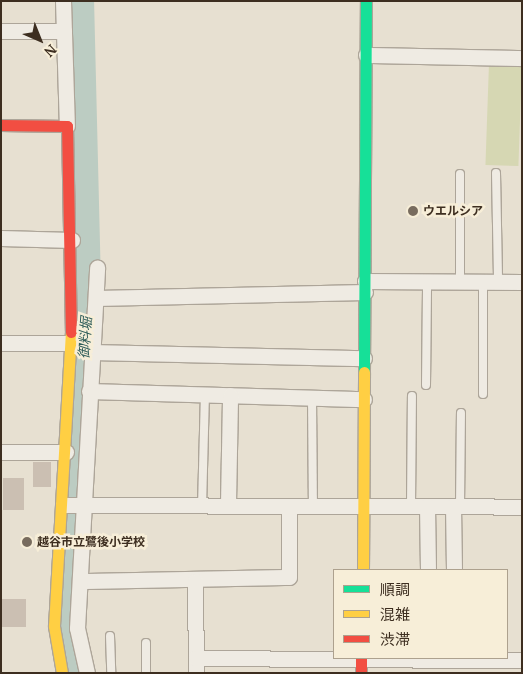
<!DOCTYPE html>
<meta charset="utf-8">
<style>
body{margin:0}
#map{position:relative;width:523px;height:674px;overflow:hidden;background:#e7e0d1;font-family:"PT Serif","Noto Sans JP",serif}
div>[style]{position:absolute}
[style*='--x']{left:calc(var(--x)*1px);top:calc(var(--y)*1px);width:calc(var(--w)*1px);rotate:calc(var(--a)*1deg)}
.green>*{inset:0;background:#d6d7b3;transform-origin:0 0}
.river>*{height:24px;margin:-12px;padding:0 12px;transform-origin:12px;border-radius:12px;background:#bcccc2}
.building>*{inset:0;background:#cbbfb2;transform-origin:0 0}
.roads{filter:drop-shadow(1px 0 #ada599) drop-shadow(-1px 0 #ada599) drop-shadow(0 1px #ada599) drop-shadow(0 -1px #ada599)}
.lane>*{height:8px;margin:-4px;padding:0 4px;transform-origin:4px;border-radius:4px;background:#efebe3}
.street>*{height:15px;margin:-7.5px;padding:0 7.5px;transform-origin:7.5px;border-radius:7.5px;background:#efebe3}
.fast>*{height:11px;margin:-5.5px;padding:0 5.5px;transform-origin:5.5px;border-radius:5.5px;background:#16e098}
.slow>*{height:11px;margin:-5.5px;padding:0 5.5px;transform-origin:5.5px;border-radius:5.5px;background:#ffcf43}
.jam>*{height:11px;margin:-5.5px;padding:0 5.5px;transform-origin:5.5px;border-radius:5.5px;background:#f24e42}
.dots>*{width:14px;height:14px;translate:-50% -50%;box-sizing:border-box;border:2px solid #f7eed8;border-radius:50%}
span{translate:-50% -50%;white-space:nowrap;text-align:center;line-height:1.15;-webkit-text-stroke:5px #f7eed8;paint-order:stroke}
.poi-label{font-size:12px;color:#3d2e20;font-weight:700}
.left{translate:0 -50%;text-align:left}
.water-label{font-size:14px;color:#2f5d5a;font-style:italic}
.frame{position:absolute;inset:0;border:2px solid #3d2e20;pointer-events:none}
.legend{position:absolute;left:333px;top:569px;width:175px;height:90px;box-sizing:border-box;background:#f7eed8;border:1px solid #ada18e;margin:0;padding:6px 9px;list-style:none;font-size:15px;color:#3d2e20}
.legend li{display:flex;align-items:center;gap:10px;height:25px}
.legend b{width:25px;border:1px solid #ada18e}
.north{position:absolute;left:15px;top:15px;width:50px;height:50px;-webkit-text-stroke:4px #f7eed8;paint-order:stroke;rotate:136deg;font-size:14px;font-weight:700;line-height:20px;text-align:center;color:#3d2e20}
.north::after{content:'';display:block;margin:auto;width:18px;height:22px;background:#3d2e20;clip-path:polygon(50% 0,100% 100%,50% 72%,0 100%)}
</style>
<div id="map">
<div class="green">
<div style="left:489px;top:63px;width:33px;height:102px;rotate:2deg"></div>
</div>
<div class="river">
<div style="--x:76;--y:673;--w:50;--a:-101.5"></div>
<div style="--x:66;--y:624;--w:340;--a:-86.1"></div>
<div style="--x:89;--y:285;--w:284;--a:-91.4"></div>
</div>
<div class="building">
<div style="left:33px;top:462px;width:18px;height:25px"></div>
<div style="left:3px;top:478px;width:21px;height:32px"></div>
<div style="left:1px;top:599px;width:25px;height:28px"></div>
</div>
<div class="roads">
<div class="lane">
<div style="--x:496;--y:173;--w:109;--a:88.9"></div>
<div style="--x:460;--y:282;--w:108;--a:-90"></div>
<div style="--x:483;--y:282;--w:112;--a:90"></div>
<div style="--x:426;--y:385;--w:104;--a:-89.4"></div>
<div style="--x:312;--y:398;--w:109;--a:89.5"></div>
<div style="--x:411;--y:506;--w:110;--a:-89.5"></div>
<div style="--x:460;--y:506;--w:93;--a:-89.4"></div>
<div style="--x:202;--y:507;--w:113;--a:-88.5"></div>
<div style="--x:110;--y:636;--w:37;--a:88"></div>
<div style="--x:146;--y:673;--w:30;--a:-90"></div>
</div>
<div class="street">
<div style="--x:63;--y:1;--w:125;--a:88.2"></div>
<div style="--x:1;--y:31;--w:63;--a:0"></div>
<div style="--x:366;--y:55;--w:156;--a:1.1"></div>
<div style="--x:1;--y:238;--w:71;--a:1.6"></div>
<div style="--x:365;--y:281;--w:157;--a:0.4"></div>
<div style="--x:96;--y:298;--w:269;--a:-1.3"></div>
<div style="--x:1;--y:343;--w:70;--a:0"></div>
<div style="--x:91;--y:352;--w:273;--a:1.3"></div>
<div style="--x:89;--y:391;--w:275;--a:1.7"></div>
<div style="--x:1;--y:452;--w:65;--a:0"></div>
<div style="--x:228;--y:503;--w:108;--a:-88.9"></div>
<div style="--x:63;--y:505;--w:459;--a:0.2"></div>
<div style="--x:427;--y:506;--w:64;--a:89.1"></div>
<div style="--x:453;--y:506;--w:64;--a:89.1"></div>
<div style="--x:81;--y:581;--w:208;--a:-1.1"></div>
<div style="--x:289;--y:577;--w:70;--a:-90"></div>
<div style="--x:195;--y:581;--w:92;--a:89.4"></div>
<div style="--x:196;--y:658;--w:326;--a:0.4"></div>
<div style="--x:87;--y:673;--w:46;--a:-102.5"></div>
<div style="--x:77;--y:628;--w:361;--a:-86.8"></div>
</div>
<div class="fast">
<div style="--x:364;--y:372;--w:371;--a:-89.7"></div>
</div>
<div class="slow">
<div style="--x:363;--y:570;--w:198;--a:-89.7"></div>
<div style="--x:62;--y:673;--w:48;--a:-99.7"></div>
<div style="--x:54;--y:626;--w:294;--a:-86.7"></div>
</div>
<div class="jam">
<div style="--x:1;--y:125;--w:66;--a:0.9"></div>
<div style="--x:67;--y:126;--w:206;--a:88.9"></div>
<div style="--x:361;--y:658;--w:15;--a:90"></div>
</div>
</div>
<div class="dots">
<div style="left:413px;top:211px;background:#786c5e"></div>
<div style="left:27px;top:542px;background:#786c5e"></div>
</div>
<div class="poi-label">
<span class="left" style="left:423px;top:211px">ウエルシア</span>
<span class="left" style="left:37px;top:542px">越谷市立鷺後小学校</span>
</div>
<div class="water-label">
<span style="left:85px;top:338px;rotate:-86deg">御料堀</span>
</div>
<div class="frame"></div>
<ul class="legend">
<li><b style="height:6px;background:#16e098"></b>順調</li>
<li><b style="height:6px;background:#ffcf43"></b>混雑</li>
<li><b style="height:6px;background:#f24e42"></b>渋滞</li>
</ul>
<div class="north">N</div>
</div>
